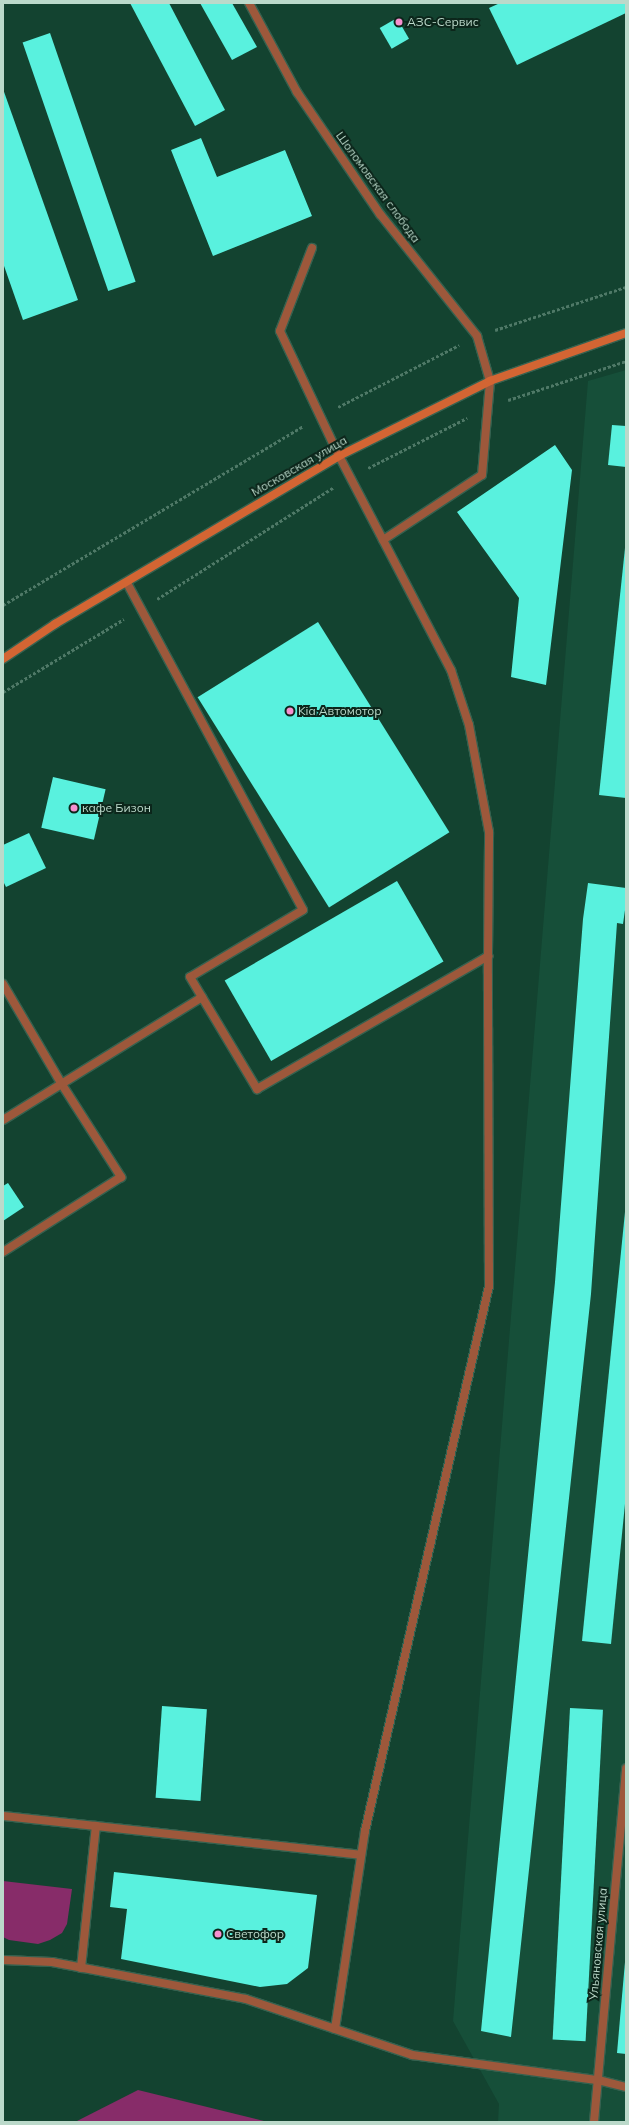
<!DOCTYPE html>
<meta charset="utf-8">
<style>
body{margin:0}
#map{position:relative;width:629px;height:2125px;overflow:hidden;background:#134330;font-family:Mulish,sans-serif}
div>[style]{position:absolute}
[style*='--x']{left:calc(var(--x)*1px);top:calc(var(--y)*1px);width:calc(var(--w)*1px);rotate:calc(var(--a)*1deg)}
.built>*{inset:0;background:#164f39}
.green>*{inset:0;background:#872c69}
.building>*{inset:0;background:#59f1de;transform-origin:0 0}
.path>*{height:2.5px;margin-top:-1.25px;transform-origin:0;background:repeating-linear-gradient(90deg,#4f7967 0 3px,transparent 0 5px)}
.roads{filter:drop-shadow(1px 0 #35614f) drop-shadow(-1px 0 #35614f) drop-shadow(0 1px #35614f) drop-shadow(0 -1px #35614f)}
.service>*{height:8px;margin:-4px;padding:0 4px;transform-origin:4px;border-radius:4px;background:#9d583b}
.minor>*{height:8px;margin:-4px;padding:0 4px;transform-origin:4px;border-radius:4px;background:#9d583b}
.secondary>*{height:8px;margin:-4px;padding:0 4px;transform-origin:4px;border-radius:4px;background:#d36533}
.dots>*{width:11px;height:11px;translate:-50% -50%;box-sizing:border-box;border:2px solid #0c261b;border-radius:50%}
span{translate:-50% -50%;white-space:nowrap;text-align:center;line-height:1.15;-webkit-text-stroke:4px #0c261b;paint-order:stroke}
.poi-label{font-size:12px;color:#bbd9ca}
.left{translate:0 -50%;text-align:left}
.street-label{font-size:12px;color:#bbd9ca}
.frame{position:absolute;inset:0;border:4px solid #bbd9ca;pointer-events:none}
</style>
<div id="map">
<div class="built">
<div style="clip-path:polygon(626px 370px,626px 2122px,498px 2122px,499px 2104px,453px 2021px,588px 381px)"></div>
</div>
<div class="green">
<div style="clip-path:polygon(3px 1881px,72px 1889px,67px 1924px,62px 1933px,50px 1940px,38px 1944px,9px 1940px,3px 1937px)"></div>
<div style="clip-path:polygon(138px 2090px,268px 2122px,75px 2122px)"></div>
</div>
<div class="building">
<div style="clip-path:polygon(130px 3px,169px 3px,225px 110px,195px 126px)"></div>
<div style="clip-path:polygon(200px 3px,232px 3px,257px 47px,232px 60px)"></div>
<div style="clip-path:polygon(500px 3px,626px 3px,626px 13px,517px 65px,489px 8px)"></div>
<div style="left:397px;top:18px;width:24px;height:20px;rotate:60deg"></div>
<div style="left:50px;top:33px;width:263px;height:29px;rotate:71deg"></div>
<div style="clip-path:polygon(3px 89px,78px 300px,23px 320px,3px 263px)"></div>
<div style="clip-path:polygon(201px 138px,217px 177px,285px 150px,312px 216px,213px 256px,171px 150px)"></div>
<div style="clip-path:polygon(612px 425px,626px 426px,626px 467px,608px 465px)"></div>
<div style="clip-path:polygon(555px 445px,572px 470px,546px 685px,511px 677px,519px 598px,457px 512px)"></div>
<div style="clip-path:polygon(625px 548px,626px 548px,626px 798px,599px 795px)"></div>
<div style="left:318px;top:622px;width:248px;height:142px;rotate:58deg"></div>
<div style="left:53px;top:777px;width:54px;height:52px;rotate:13deg"></div>
<div style="clip-path:polygon(29px 833px,46px 868px,6px 887px,3px 881px,3px 845px)"></div>
<div style="left:397px;top:881px;width:93px;height:199px;rotate:60deg"></div>
<div style="clip-path:polygon(588px 883px,626px 888px,626px 903px,623px 924px,617px 923px,591px 1294px,511px 2037px,481px 2031px,555px 1282px,583px 919px)"></div>
<div style="clip-path:polygon(8px 1183px,24px 1207px,3px 1221px,3px 1186px)"></div>
<div style="clip-path:polygon(625px 1212px,626px 1494px,611px 1644px,582px 1641px)"></div>
<div style="left:162px;top:1706px;width:45px;height:92px;rotate:4deg"></div>
<div style="left:570px;top:1708px;width:33px;height:332px;rotate:3deg"></div>
<div style="clip-path:polygon(114px 1872px,317px 1895px,308px 1968px,287px 1984px,260px 1987px,121px 1959px,127px 1909px,110px 1907px)"></div>
<div style="clip-path:polygon(625px 1962px,626px 1963px,626px 2054px,617px 2053px)"></div>
</div>
<div class="path">
<div style="--x:495;--y:330;--w:138;--a:-18.2"></div>
<div style="--x:508;--y:400;--w:124;--a:-18.3"></div>
<div style="--x:338;--y:407;--w:136;--a:-27.1"></div>
<div style="--x:368;--y:468;--w:111;--a:-26.8"></div>
<div style="--x:157;--y:599;--w:209;--a:-32.3"></div>
<div style="--x:3;--y:605;--w:349;--a:-30.8"></div>
<div style="--x:3;--y:692;--w:141;--a:-31.1"></div>
</div>
<div class="roads">
<div class="service">
<div style="--x:383;--y:540;--w:118;--a:-33.3"></div>
<div style="--x:482;--y:475;--w:94;--a:-85.1"></div>
<div style="--x:127;--y:583;--w:371;--a:61.7"></div>
<div style="--x:303;--y:910;--w:131;--a:149.3"></div>
<div style="--x:190;--y:977;--w:131;--a:59.1"></div>
<div style="--x:257;--y:1089;--w:267;--a:-29.9"></div>
<div style="--x:488;--y:956;--w:124;--a:-89.5"></div>
<div style="--x:489;--y:832;--w:109;--a:-100.6"></div>
<div style="--x:469;--y:725;--w:58;--a:-108.1"></div>
<div style="--x:451;--y:670;--w:242;--a:-117.6"></div>
<div style="--x:339;--y:456;--w:138;--a:-115.3"></div>
<div style="--x:280;--y:331;--w:89;--a:-68.9"></div>
<div style="--x:3;--y:984;--w:115;--a:59.6"></div>
<div style="--x:61;--y:1083;--w:112;--a:57.4"></div>
<div style="--x:121;--y:1177;--w:140;--a:147.6"></div>
<div style="--x:3;--y:1120;--w:234;--a:-31.7"></div>
<div style="--x:3;--y:1816;--w:360;--a:6.2"></div>
<div style="--x:3;--y:1960;--w:49;--a:2.3"></div>
<div style="--x:52;--y:1962;--w:197;--a:10.8"></div>
<div style="--x:246;--y:1999;--w:175;--a:18.6"></div>
<div style="--x:412;--y:2055;--w:188;--a:7.7"></div>
<div style="--x:598;--y:2080;--w:29;--a:14"></div>
<div style="--x:81;--y:1968;--w:143;--a:-84"></div>
<div style="--x:335;--y:2029;--w:200;--a:-81.4"></div>
<div style="--x:365;--y:1831;--w:559;--a:-77.18"></div>
<div style="--x:489;--y:1286;--w:330;--a:-90.2"></div>
<div style="--x:594;--y:2122;--w:355;--a:-84.8"></div>
</div>
<div class="minor">
<div style="--x:249;--y:3;--w:101;--a:61.7"></div>
<div style="--x:297;--y:92;--w:148;--a:55.8"></div>
<div style="--x:380;--y:214;--w:156;--a:51.5"></div>
<div style="--x:477;--y:336;--w:47;--a:73.9"></div>
</div>
<div class="secondary">
<div style="--x:3;--y:659;--w:63;--a:-33.9"></div>
<div style="--x:55;--y:624;--w:330;--a:-30.6"></div>
<div style="--x:339;--y:456;--w:169;--a:-26.4"></div>
<div style="--x:490;--y:381;--w:144;--a:-19.4"></div>
</div>
</div>
<div class="dots">
<div style="left:399px;top:22px;background:#f690cf"></div>
<div style="left:290px;top:711px;background:#f690cf"></div>
<div style="left:74px;top:808px;background:#f690cf"></div>
<div style="left:218px;top:1934px;background:#f690cf"></div>
</div>
<div class="poi-label">
<span class="left" style="left:407px;top:22px">АЗС-Сервис</span>
<span class="left" style="left:298px;top:711px">Kia Автомотор</span>
<span class="left" style="left:82px;top:808px">кафе Бизон</span>
<span class="left" style="left:226px;top:1934px">Светофор</span>
</div>
<div class="street-label">
<span style="left:378px;top:187px;rotate:54deg">Шоломовская слобода</span>
<span style="left:299px;top:466px;rotate:-30deg">Московская улица</span>
<span style="left:598px;top:1944px;rotate:-85deg">Ульяновская улица</span>
</div>
<div class="frame"></div>
</div>
